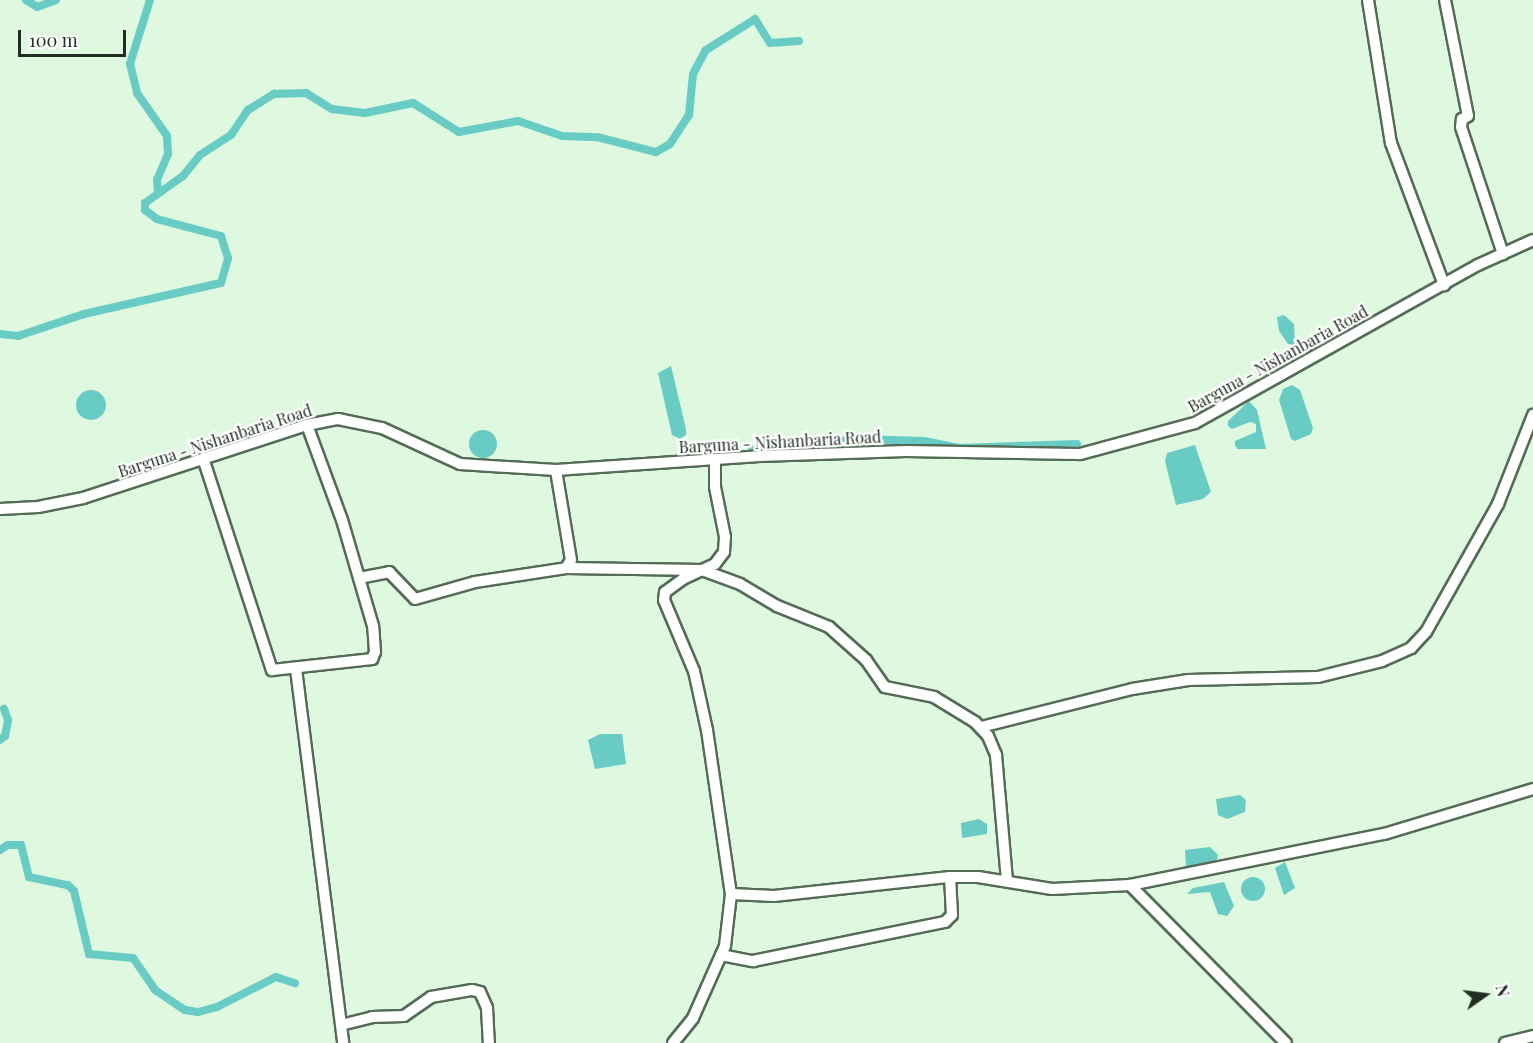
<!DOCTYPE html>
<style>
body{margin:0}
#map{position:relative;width:1533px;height:1043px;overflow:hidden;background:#def9df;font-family:"Playfair Display",serif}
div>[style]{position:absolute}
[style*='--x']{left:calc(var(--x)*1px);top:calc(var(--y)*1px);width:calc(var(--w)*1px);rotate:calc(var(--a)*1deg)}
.water>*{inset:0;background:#68ccc5}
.round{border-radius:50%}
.canal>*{height:8px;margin:-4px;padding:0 4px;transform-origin:4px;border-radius:4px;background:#68ccc5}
.roads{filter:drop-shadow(2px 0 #546c56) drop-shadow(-2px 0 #546c56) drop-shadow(0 2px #546c56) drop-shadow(0 -2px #546c56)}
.minor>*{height:10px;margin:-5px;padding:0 5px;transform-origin:5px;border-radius:5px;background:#fff}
span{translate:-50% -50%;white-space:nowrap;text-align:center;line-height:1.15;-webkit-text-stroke:4.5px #fff;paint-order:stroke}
.street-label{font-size:16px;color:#232d24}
.north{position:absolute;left:1455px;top:965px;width:60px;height:60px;-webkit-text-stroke:4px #fff;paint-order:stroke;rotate:76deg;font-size:16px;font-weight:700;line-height:24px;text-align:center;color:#232d24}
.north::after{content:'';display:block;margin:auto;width:21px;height:27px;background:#232d24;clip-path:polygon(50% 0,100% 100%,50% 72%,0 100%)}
.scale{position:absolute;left:18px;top:30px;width:108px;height:27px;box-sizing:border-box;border:3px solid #232d24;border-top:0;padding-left:8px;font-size:18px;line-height:21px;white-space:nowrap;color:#232d24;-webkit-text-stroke:4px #fff;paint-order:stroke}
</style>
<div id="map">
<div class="water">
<div style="clip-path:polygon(1284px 315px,1294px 324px,1295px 345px,1288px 344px,1279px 331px,1277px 317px)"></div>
<div style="clip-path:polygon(671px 366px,686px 429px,686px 435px,680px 439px,672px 435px,658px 373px)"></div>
<div style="clip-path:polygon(1292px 385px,1300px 390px,1313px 428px,1311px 434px,1295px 441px,1291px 439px,1279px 400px,1283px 389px)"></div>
<div class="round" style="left:76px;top:390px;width:30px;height:30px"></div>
<div style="clip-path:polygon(1249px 401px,1257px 410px,1266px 449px,1237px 449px,1235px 445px,1235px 441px,1256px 432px,1256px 424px,1250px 422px,1232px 429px,1228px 426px,1228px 421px)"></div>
<div class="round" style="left:469px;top:430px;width:28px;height:28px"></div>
<div style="clip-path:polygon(1195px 445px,1211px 492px,1203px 499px,1176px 505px,1165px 461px,1167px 453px)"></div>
<div style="clip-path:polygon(600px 734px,622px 734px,626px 764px,595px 769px,588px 740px)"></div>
<div style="clip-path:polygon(1240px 795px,1246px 800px,1245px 812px,1227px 819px,1218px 815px,1216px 799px)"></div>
<div style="clip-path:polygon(979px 819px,987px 824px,987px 834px,962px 838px,961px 823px)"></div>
<div style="clip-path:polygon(1210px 847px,1218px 855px,1216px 864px,1186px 867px,1185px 850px)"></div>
<div style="clip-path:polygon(1285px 862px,1295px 888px,1284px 895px,1275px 868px)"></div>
<div class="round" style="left:1241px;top:877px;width:24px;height:24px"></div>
<div style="clip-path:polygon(1224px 882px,1234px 906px,1227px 916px,1218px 914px,1210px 892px,1187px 894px,1193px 888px)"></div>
</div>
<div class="canal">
<div style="--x:26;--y:0;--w:13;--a:32"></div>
<div style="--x:37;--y:7;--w:20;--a:-20"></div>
<div style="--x:150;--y:0;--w:67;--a:107.4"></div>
<div style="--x:130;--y:64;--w:30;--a:76"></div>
<div style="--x:137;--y:93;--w:52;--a:55.1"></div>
<div style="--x:167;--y:136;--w:18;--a:87"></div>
<div style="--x:168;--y:154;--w:28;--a:113"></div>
<div style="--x:157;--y:180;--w:12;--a:85"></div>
<div style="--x:0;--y:334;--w:18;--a:6"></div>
<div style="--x:18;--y:336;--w:70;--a:-18.4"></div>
<div style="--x:84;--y:314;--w:140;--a:-12.8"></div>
<div style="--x:221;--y:283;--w:26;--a:-74"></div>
<div style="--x:228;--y:258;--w:23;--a:-108"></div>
<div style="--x:221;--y:236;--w:66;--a:-165.1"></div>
<div style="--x:157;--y:219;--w:15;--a:-143"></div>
<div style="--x:145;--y:210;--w:7;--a:-90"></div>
<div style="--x:145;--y:203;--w:47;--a:-35.4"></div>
<div style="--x:183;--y:176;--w:27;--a:-51"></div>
<div style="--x:200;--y:155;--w:37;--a:-33"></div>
<div style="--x:231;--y:135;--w:30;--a:-56"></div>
<div style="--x:248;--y:110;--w:31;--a:-32"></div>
<div style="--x:274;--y:94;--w:32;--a:-2"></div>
<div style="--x:306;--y:93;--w:31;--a:32"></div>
<div style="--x:332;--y:109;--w:33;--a:7"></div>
<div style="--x:365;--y:113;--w:49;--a:-11.8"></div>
<div style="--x:413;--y:103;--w:54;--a:32.2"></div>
<div style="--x:459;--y:132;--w:60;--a:-10.6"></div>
<div style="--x:518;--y:121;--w:46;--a:18.8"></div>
<div style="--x:562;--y:136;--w:35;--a:2"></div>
<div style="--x:597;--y:137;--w:61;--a:14.3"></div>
<div style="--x:656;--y:152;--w:16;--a:-30"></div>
<div style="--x:670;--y:144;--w:35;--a:-57"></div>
<div style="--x:689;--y:115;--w:41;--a:-84.4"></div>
<div style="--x:693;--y:74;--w:27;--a:-62"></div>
<div style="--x:706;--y:50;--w:58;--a:-32.3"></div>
<div style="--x:755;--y:19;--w:28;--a:58"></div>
<div style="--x:770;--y:43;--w:29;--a:-4"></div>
<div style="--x:752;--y:450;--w:110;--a:-5.8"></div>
<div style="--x:861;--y:439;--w:63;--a:1.8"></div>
<div style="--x:924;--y:441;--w:37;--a:11"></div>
<div style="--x:960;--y:448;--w:117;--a:-2"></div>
<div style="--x:0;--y:740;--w:6;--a:-39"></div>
<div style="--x:5;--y:736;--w:16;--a:-79"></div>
<div style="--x:8;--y:720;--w:12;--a:-110"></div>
<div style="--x:0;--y:850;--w:9;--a:-32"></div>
<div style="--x:8;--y:845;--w:13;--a:0"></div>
<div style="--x:21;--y:845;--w:33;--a:76"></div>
<div style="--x:29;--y:877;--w:40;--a:12"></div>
<div style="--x:68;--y:885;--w:8;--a:45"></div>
<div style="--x:74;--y:891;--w:65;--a:76.6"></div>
<div style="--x:89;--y:954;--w:44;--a:5.2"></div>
<div style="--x:133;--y:958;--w:39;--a:55"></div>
<div style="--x:155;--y:990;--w:36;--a:34"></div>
<div style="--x:185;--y:1010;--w:13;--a:9"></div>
<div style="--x:198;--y:1012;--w:20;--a:-15"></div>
<div style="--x:217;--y:1007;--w:66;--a:-27"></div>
<div style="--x:276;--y:977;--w:20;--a:18"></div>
</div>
<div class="roads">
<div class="minor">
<div style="--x:1368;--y:0;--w:145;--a:80.9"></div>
<div style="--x:1391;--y:143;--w:152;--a:69.5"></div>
<div style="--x:1445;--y:0;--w:118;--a:78.8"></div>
<div style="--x:1468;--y:116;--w:7;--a:153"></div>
<div style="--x:1462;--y:119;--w:8;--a:97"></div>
<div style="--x:1461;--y:127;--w:134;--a:71.7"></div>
<div style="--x:715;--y:459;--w:28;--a:90"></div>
<div style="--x:715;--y:487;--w:51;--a:78.7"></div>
<div style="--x:725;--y:537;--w:15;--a:94"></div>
<div style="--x:724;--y:552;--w:15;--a:127"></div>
<div style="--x:715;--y:564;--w:35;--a:155"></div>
<div style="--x:683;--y:579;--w:22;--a:144"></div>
<div style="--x:665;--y:592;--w:8;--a:97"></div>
<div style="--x:664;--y:600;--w:77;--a:67.1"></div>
<div style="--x:694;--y:671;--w:60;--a:77.6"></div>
<div style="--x:707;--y:730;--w:166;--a:81.7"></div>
<div style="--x:731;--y:894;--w:43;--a:2.7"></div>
<div style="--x:774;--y:896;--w:177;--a:-6.2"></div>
<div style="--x:950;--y:877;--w:28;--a:0"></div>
<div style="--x:978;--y:877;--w:75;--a:9.2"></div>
<div style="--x:1052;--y:889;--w:78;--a:-2.9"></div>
<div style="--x:1130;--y:885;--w:259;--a:-11.4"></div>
<div style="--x:1384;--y:834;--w:156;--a:-16.8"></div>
<div style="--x:204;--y:461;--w:220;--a:72"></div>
<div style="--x:272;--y:670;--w:101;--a:-6.3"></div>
<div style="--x:372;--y:659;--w:8;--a:-67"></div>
<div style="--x:375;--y:652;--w:26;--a:-94"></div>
<div style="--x:373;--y:626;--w:110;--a:-106.3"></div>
<div style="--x:342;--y:520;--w:101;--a:-110.2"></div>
<div style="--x:0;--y:509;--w:38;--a:-3"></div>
<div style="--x:38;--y:507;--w:46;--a:-11.3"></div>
<div style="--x:83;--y:498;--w:236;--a:-18.1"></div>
<div style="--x:307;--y:425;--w:32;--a:-11"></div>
<div style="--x:338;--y:419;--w:45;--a:11.6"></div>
<div style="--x:382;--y:428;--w:86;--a:24.8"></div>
<div style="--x:460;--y:464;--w:96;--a:3.6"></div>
<div style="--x:556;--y:470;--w:204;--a:-3.9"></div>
<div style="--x:760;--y:456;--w:146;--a:-2"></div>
<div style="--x:906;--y:451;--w:174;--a:1"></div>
<div style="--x:1080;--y:454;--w:119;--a:-15.1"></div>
<div style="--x:1195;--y:423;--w:324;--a:-29.2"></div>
<div style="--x:1478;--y:265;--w:60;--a:-24.4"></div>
<div style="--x:566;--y:568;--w:136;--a:0.8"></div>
<div style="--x:702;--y:570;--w:40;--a:20.2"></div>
<div style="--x:740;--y:584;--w:43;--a:30.7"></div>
<div style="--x:777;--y:606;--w:56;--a:22"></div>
<div style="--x:829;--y:627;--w:50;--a:41.7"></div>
<div style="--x:866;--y:660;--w:33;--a:55"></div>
<div style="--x:885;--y:687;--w:50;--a:11.5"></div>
<div style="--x:934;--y:697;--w:48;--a:31.4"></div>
<div style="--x:975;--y:722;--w:19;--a:47"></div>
<div style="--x:988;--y:736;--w:21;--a:67"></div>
<div style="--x:996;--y:755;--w:126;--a:85"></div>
<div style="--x:359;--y:578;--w:31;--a:-11"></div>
<div style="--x:389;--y:572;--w:37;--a:46"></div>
<div style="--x:415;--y:599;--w:62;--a:-15.8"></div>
<div style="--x:475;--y:582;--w:92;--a:-8.7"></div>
<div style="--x:566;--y:568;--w:9;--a:-58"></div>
<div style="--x:571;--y:560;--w:91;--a:-99.5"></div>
<div style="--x:296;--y:669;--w:377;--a:82.8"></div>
<div style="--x:981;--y:727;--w:156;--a:-14.1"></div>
<div style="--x:1132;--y:689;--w:57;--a:-9.1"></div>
<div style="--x:1188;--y:680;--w:130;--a:-1.3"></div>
<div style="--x:1318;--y:677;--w:66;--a:-14"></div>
<div style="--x:1382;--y:661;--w:32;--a:-24"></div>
<div style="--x:1411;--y:648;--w:22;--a:-47"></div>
<div style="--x:1426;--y:632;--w:147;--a:-60.6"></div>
<div style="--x:1498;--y:504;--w:96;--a:-68.5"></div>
<div style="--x:1130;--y:885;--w:222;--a:45.4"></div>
<div style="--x:721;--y:955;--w:33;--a:11"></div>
<div style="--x:753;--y:961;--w:196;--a:-11.5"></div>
<div style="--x:945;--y:922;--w:10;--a:-45"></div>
<div style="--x:952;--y:915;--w:38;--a:-93"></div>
<div style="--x:341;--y:1025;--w:32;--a:-14"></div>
<div style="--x:372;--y:1017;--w:32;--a:-2"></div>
<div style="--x:404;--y:1016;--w:33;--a:-35"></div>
<div style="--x:431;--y:997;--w:42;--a:-9.7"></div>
<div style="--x:472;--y:990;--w:8;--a:14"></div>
<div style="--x:480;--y:992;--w:17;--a:66"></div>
<div style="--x:487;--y:1008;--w:35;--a:87"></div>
<div style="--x:673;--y:1043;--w:32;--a:-51"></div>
<div style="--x:693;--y:1018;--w:79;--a:-66"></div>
<div style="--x:725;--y:946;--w:52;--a:-83.4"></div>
<div style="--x:1505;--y:1043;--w:29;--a:-14"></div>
</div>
</div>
<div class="street-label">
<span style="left:1278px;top:359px;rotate:-29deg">Barguna - Nishanbaria Road</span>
<span style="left:215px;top:441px;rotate:-18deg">Barguna - Nishanbaria Road</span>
<span style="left:780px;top:442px;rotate:-3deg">Barguna - Nishanbaria Road</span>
</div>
<div class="north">N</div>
<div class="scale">100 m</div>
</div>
